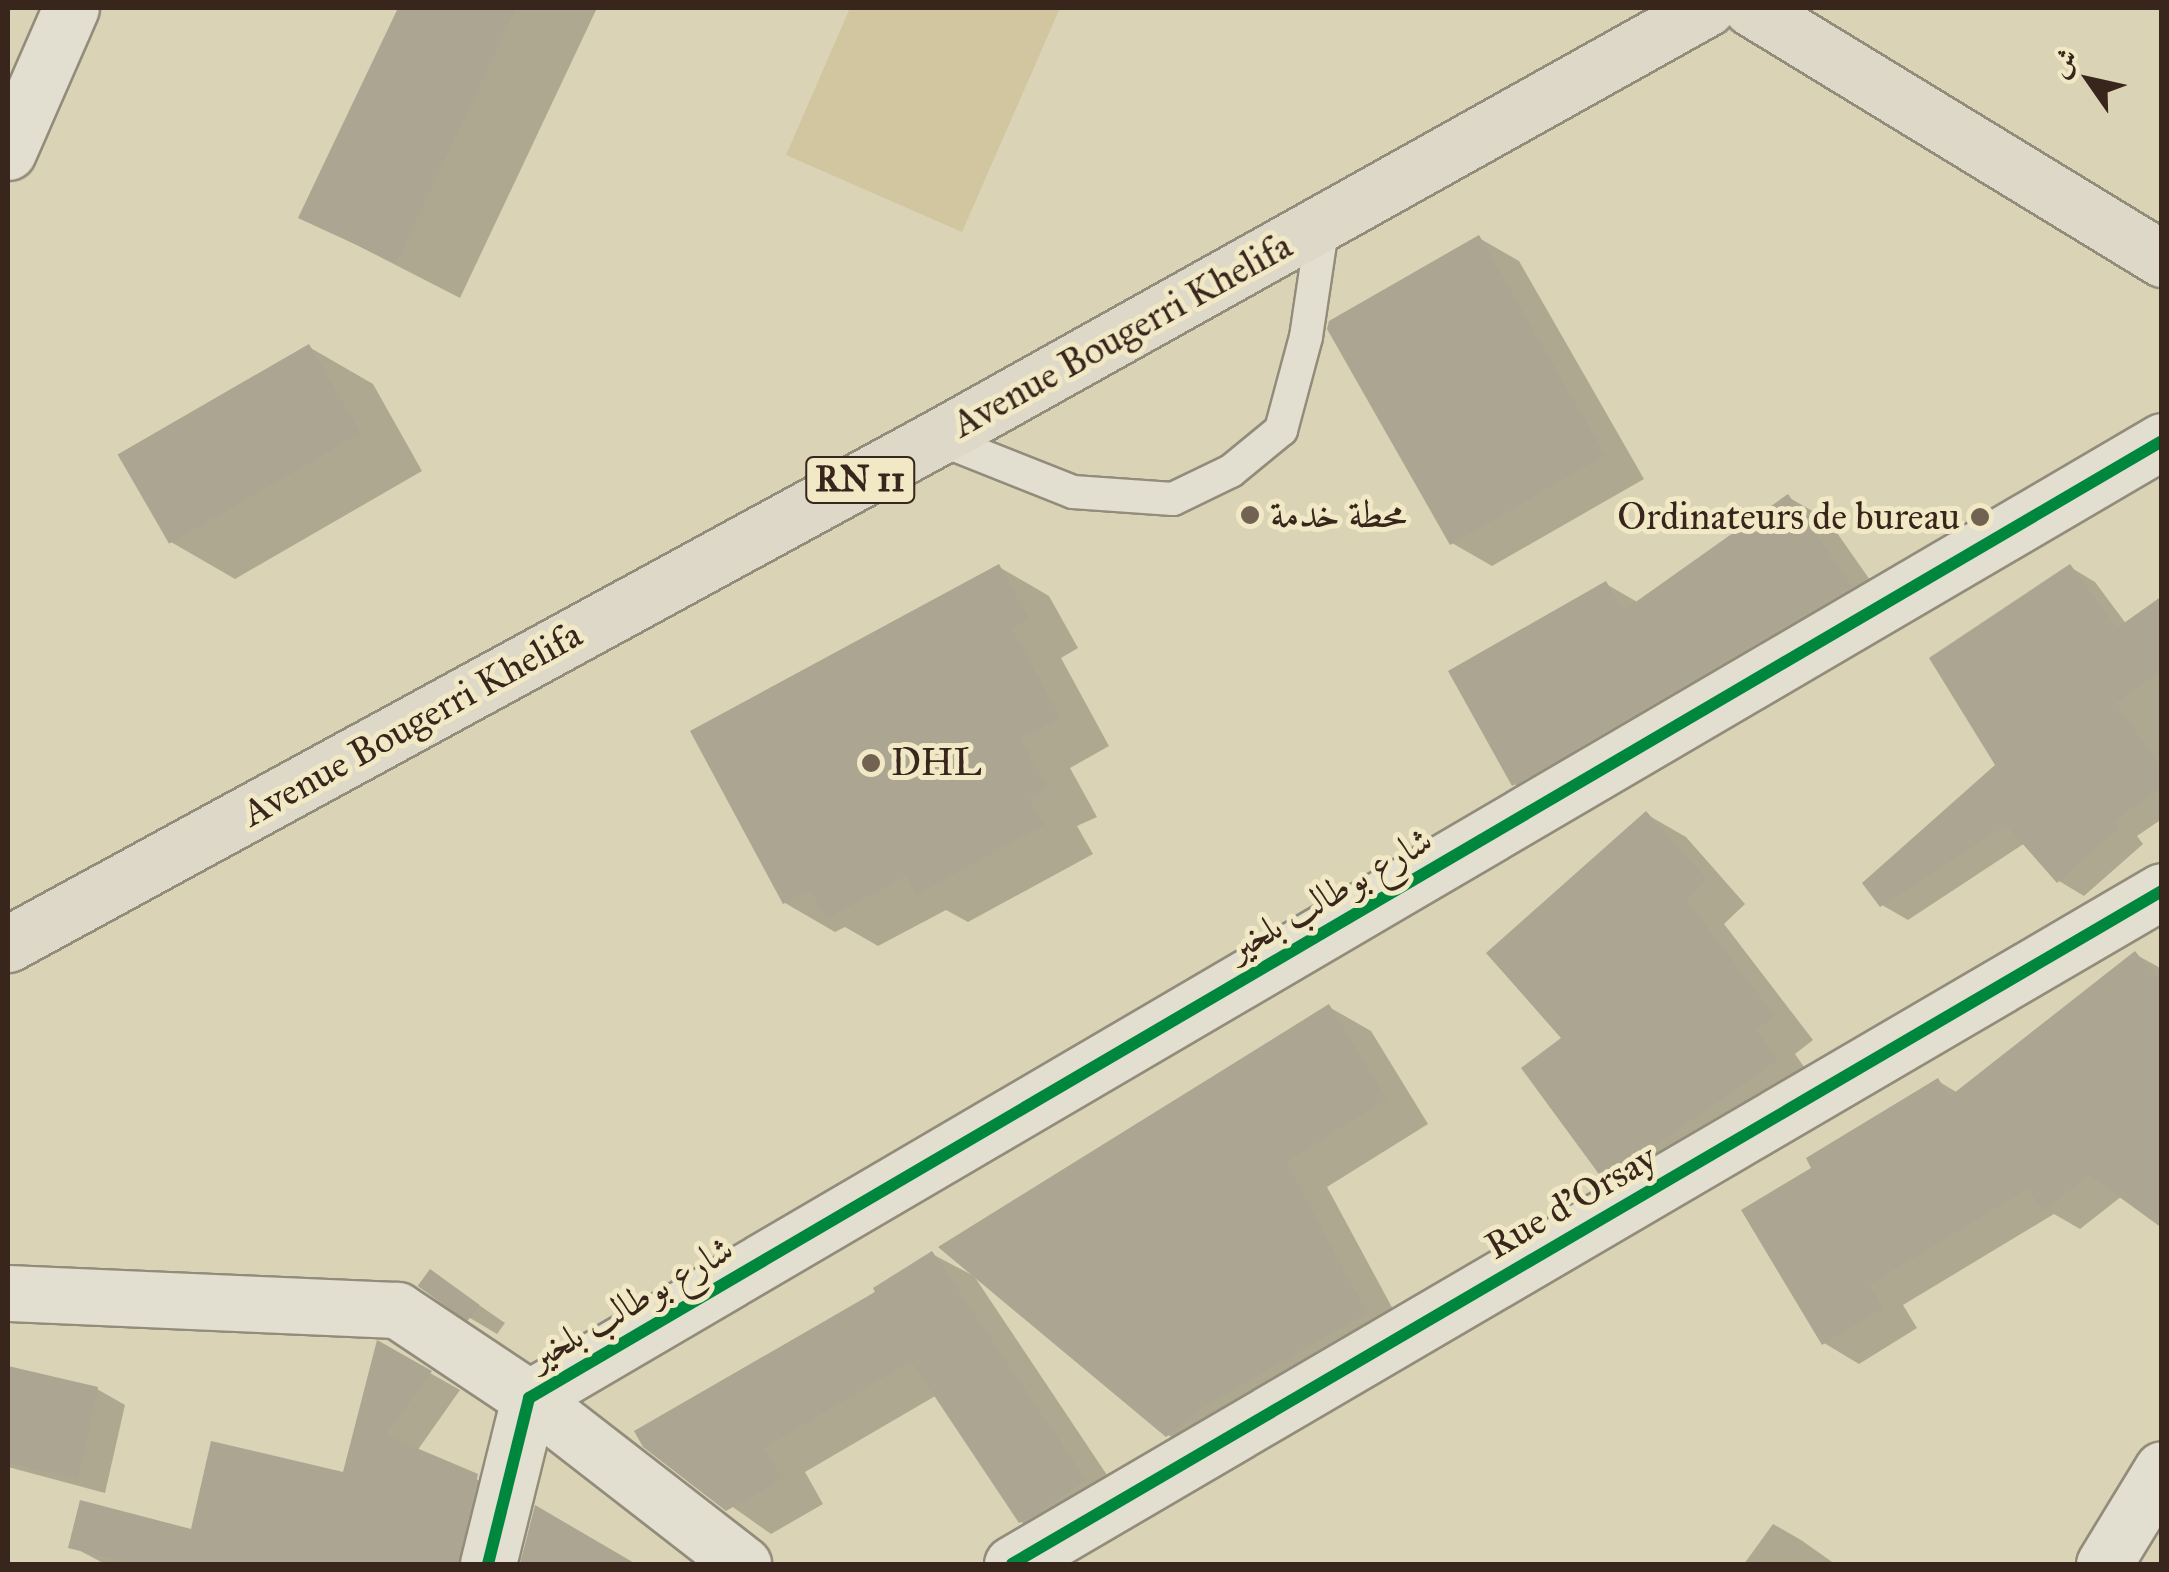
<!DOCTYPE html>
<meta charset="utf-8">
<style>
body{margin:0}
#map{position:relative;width:2169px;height:1572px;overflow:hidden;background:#dad3b6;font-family:"IM FELL Great Primer",Amiri,serif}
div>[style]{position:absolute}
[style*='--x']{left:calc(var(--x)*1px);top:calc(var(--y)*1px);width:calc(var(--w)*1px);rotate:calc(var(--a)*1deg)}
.green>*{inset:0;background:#d2c6a1}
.shadow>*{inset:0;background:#0003}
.building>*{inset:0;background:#aba592;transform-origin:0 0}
.roads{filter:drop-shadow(2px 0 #928c7b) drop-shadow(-2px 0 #928c7b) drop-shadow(0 2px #928c7b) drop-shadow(0 -2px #928c7b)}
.lane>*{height:32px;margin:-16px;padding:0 16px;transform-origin:16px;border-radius:16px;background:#e2ded0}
.street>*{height:55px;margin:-27.5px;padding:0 27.5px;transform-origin:27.5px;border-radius:27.5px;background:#e2ded0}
.secondary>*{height:55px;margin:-27.5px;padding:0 27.5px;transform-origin:27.5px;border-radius:27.5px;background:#e2ded0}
.primary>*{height:55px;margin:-27.5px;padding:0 27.5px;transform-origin:27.5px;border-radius:27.5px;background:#ddd8c8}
.cycleway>*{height:12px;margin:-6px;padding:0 6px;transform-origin:6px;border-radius:6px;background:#00873e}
.dots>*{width:28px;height:28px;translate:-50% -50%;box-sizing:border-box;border:5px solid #f1e8c6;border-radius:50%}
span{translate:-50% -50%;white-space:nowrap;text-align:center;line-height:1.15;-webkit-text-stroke:10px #f1e8c6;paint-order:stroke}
.shield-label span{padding:2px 8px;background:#f1e8c6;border:2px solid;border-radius:8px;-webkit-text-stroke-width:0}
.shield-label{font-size:35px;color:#38251b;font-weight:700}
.street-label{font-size:38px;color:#38251b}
.poi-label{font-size:38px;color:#38251b}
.left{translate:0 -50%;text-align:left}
.right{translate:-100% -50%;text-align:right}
.frame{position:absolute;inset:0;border:10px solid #38251b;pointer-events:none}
.north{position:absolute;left:2039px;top:30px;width:100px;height:100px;-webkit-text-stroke:8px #f1e8c6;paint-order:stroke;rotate:304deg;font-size:28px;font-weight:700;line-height:40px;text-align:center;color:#38251b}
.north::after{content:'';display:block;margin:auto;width:35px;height:45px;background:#38251b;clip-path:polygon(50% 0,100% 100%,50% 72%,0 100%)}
</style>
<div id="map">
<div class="green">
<div style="clip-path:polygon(850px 8px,1060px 8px,962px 232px,786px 155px)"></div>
</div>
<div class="shadow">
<div style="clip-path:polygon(400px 8px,597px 8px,460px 298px,302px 217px)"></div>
<div style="clip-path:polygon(1479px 238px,1519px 261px,1644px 479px,1492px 566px,1452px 543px)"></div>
<div style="clip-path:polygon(309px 347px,373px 384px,422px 471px,235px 579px,171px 542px)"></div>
<div style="clip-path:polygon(1788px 497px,1828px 520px,1891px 610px,1554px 807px,1514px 784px,1606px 584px,1639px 603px)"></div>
<div style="clip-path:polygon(999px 567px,1049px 596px,1078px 648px,1061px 658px,1109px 746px,1070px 768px,1097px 817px,1077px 826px,1093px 854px,968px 922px,946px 910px,878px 946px,845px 927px,835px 932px,785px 903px)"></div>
<div style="clip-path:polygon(2070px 567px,2095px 582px,2127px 625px,2162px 599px,2162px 819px,2137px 836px,2143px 844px,2084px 896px,2059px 881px,2025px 843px,1908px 920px,1882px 905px,1999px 766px)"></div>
<div style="clip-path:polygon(1646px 814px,1686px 837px,1745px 904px,1724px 924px,1813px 1040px,1795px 1054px,1816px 1084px,1646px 1203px,1606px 1179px)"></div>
<div style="clip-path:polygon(2135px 954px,2162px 969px,2162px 1225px,2122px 1196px,2080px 1229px,2054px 1214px,1903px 1305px,1917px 1328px,1859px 1364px,1824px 1343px,1815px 1169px,1938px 1081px,1958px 1093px)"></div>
<div style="clip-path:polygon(1329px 1007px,1371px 1031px,1428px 1124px,1327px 1187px,1408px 1337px,1210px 1460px,1168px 1435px)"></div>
<div style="clip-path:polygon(932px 1254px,974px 1276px,1127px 1505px,1064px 1546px,1021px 1522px,937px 1395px,805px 1472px,823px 1504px,771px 1534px,645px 1445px)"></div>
<div style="clip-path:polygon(431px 1272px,505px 1323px,497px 1334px,470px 1318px)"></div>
<div style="clip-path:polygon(379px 1344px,460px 1390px,417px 1451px,507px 1494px,489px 1564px,105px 1564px,71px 1546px,193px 1532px,345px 1475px)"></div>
<div style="clip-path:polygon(12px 1370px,97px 1389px,125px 1405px,105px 1493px,8px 1467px)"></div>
<div style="clip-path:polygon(536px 1509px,631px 1564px,520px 1564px)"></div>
<div style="clip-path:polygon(1773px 1524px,1801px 1540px,1835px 1564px,1744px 1564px)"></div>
</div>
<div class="building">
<div style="clip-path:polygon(398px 8px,516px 8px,396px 263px,298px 218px)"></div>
<div style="clip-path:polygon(1479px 235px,1605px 455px,1450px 545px,1327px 329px,1329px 321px)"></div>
<div style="left:309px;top:344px;width:103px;height:221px;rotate:60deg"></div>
<div style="clip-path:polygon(1788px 494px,1852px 586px,1512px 786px,1448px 671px,1606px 581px,1623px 611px)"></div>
<div style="clip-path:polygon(999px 564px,1029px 619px,1012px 629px,1060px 717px,1021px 739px,1048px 788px,1029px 798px,1044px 825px,916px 895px,906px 876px,826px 919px,811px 890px,783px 904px,690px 731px)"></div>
<div style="clip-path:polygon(2070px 564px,2117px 628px,2162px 596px,2162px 670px,2116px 703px,2162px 769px,2162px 787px,2113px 821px,2119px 828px,2057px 883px,2006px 825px,1880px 907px,1862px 883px,1995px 765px,1929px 658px)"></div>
<div style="clip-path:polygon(1646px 811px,1707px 880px,1686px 900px,1775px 1016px,1756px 1030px,1778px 1060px,1604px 1181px,1521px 1068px,1561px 1038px,1486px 953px)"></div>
<div style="clip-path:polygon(2135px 951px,2162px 985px,2162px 1228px,2089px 1175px,2044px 1211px,2027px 1189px,1869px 1285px,1883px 1308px,1822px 1345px,1741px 1210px,1811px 1168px,1806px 1158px,1938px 1078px,1949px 1097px)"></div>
<div style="clip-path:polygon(1329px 1004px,1387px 1099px,1286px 1162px,1367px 1313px,1203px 1407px,1166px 1437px,938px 1247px)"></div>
<div style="clip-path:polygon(932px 1251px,1086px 1480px,1041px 1511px,1019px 1523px,911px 1361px,764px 1448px,782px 1479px,726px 1511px,643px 1447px,634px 1431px,875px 1292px,873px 1288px)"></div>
<div style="left:430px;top:1269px;width:61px;height:21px;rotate:36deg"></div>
<div style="clip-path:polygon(377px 1340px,432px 1371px,386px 1435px,478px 1474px,458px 1564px,134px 1564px,68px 1548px,80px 1500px,191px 1529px,211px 1441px,343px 1472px)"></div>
<div style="clip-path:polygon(8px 1366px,98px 1387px,78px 1479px,8px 1463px)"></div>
<div style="clip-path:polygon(535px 1505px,636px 1564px,520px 1564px)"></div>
</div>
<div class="roads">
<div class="lane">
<div style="--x:937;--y:438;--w:146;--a:21.7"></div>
<div style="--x:1073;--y:492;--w:100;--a:4"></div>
<div style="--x:1173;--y:499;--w:64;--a:-25.8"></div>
<div style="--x:1231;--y:471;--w:65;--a:-39.4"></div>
<div style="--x:1281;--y:430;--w:96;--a:-75"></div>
<div style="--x:1306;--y:337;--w:115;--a:-81.5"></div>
</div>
<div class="street">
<div style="--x:8;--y:152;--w:157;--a:-66.4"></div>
<div style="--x:488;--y:1564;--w:171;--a:-76.1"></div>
<div style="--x:529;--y:1398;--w:1893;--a:-30.37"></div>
<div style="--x:1012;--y:1564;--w:1332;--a:-30.34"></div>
<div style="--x:2104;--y:1564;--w:111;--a:-58.6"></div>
</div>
<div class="secondary">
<div style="--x:8;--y:1293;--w:389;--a:2.5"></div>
<div style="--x:397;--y:1310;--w:159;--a:33.7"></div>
<div style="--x:529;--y:1398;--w:271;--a:37.8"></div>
</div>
<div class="primary">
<div style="--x:1751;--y:8;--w:482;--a:31.4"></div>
<div style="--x:8;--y:944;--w:1058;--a:-28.58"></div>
<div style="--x:937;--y:438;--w:882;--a:-29.18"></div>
</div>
</div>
<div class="cycleway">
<div style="--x:488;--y:1564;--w:171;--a:-76.1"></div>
<div style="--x:529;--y:1398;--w:1893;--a:-30.37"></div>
<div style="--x:1012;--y:1564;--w:1332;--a:-30.34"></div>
</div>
<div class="dots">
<div style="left:1250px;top:515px;background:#716251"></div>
<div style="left:1980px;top:517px;background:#716251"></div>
<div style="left:871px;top:763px;background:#716251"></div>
</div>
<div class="shield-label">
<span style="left:860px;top:480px">RN 11</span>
</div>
<div class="street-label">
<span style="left:1122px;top:335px;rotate:-29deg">Avenue Bougerri Khelifa</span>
<span style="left:412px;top:724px;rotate:-29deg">Avenue Bougerri Khelifa</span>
<span style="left:1330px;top:894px;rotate:-30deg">شارع بوطالب بلخير</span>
<span style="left:1571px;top:1202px;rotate:-30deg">Rue d'Orsay</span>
<span style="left:631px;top:1303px;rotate:-30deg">شارع بوطالب بلخير</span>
</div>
<div class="poi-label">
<span class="left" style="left:1270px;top:515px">محطة خدمة</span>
<span class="right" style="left:1960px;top:517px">Ordinateurs de bureau</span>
<span class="left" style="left:891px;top:763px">DHL</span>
</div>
<div class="frame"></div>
<div class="north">ش</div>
</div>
